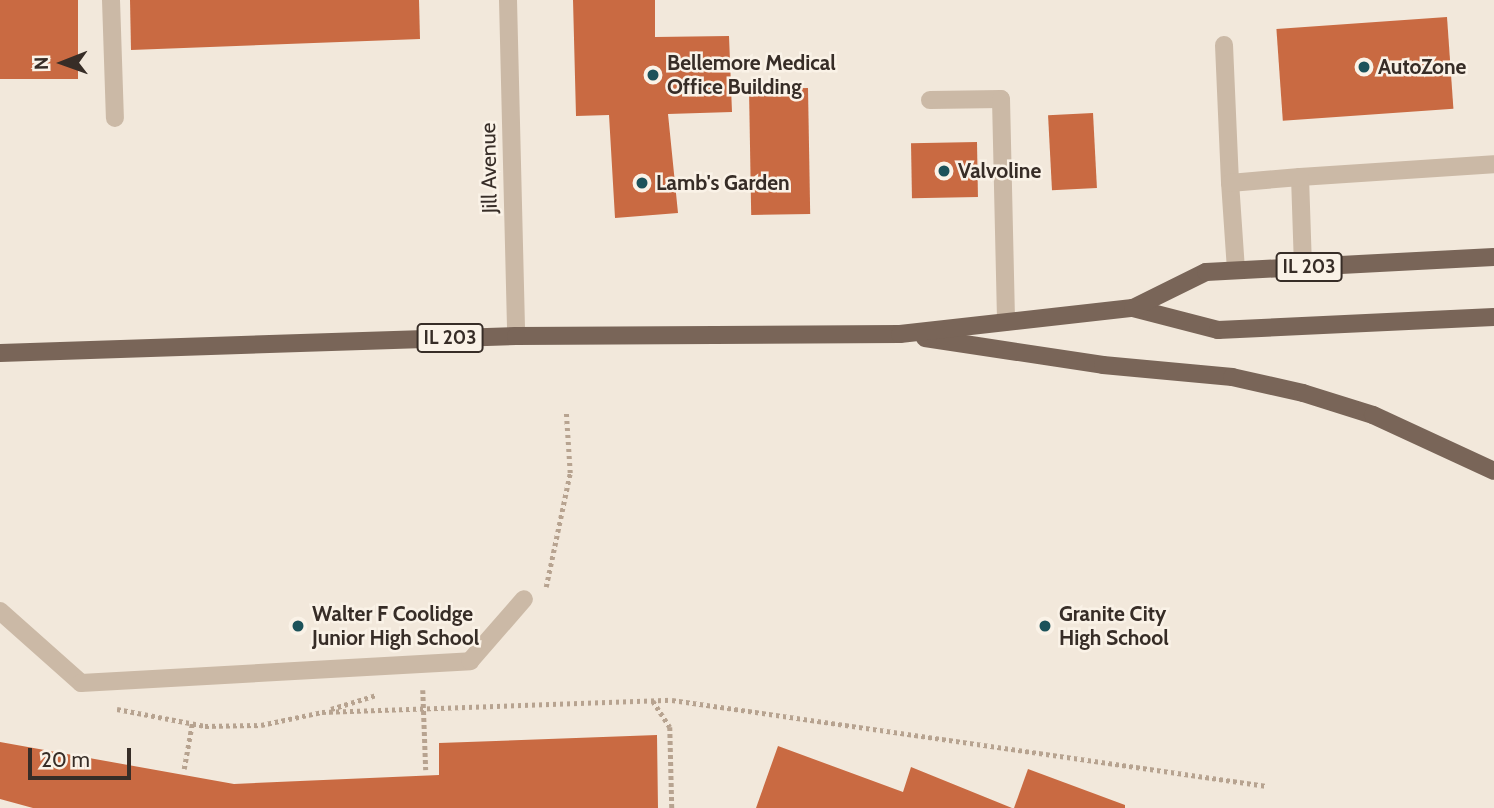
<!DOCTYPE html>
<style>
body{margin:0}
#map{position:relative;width:1494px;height:808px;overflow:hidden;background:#f2e8db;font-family:Cabin,sans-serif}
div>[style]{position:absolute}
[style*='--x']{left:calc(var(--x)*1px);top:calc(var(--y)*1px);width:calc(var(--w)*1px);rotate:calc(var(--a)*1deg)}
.building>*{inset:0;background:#c96a42;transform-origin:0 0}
.path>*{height:4.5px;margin-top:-2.25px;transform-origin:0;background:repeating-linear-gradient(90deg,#b7a390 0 3.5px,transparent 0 7px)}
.minor>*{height:18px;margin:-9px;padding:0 9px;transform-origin:9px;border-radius:9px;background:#cbb9a6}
.major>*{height:18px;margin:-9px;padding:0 9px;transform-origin:9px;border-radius:9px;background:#796558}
.dots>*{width:19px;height:19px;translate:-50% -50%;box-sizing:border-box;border:4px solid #faf2e7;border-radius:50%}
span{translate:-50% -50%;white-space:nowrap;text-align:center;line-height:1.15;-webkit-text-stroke:5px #faf2e7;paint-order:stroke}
.shield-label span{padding:2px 5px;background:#faf2e7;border:2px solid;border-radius:5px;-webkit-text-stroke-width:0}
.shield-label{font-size:19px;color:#372d27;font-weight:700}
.poi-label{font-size:21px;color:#372d27;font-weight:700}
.left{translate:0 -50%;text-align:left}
.street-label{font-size:21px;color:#372d27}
.north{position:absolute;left:28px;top:28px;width:70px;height:70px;-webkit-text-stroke:5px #faf2e7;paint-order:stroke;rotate:269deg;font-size:19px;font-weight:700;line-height:28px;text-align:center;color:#372d27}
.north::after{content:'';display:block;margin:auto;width:24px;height:32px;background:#372d27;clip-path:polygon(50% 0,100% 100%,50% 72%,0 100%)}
.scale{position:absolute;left:28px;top:748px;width:103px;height:32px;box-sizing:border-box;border:4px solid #372d27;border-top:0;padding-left:9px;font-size:21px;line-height:24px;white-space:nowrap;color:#372d27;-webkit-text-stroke:5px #faf2e7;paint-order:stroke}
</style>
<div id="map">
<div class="building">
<div style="left:0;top:0;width:78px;height:79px"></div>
<div style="clip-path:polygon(130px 0,419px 0,420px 39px,131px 50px)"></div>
<div style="clip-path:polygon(573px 0,655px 0,655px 37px,729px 36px,732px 112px,668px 114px,678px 213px,615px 218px,609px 115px,576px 116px)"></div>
<div style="left:1447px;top:17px;width:92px;height:171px;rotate:86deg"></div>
<div style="left:808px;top:88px;width:126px;height:59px;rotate:89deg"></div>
<div style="left:1093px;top:113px;width:75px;height:45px;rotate:87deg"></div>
<div style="left:977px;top:142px;width:55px;height:66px;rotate:89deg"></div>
<div style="clip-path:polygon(657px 735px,658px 808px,33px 808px,0 799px,0 742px,234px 784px,439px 775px,439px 743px)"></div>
<div style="clip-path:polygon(778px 746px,903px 792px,911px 767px,1012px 808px,756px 808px)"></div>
<div style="clip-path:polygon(1028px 769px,1125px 805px,1125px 808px,1014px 808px)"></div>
</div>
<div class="path">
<div style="--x:546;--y:587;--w:116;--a:-78.1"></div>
<div style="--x:570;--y:473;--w:62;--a:-93.7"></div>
<div style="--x:423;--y:690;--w:80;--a:87.9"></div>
<div style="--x:653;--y:701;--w:31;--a:57"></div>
<div style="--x:670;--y:727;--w:81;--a:88.6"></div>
<div style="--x:117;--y:709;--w:90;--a:10.9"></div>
<div style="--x:205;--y:726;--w:56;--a:-1"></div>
<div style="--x:261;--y:725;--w:62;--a:-12"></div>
<div style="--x:331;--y:709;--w:47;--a:-17.3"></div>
<div style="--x:322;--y:712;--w:350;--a:-2"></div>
<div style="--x:672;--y:700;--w:601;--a:8.22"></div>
<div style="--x:184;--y:769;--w:46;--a:-79.9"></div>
</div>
<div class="minor">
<div style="--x:111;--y:0;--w:118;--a:88.1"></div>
<div style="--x:508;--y:0;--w:336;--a:88.6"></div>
<div style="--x:1224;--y:45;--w:138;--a:87.5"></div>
<div style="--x:930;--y:100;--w:71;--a:-0.8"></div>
<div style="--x:1001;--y:99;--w:223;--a:88.7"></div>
<div style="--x:1303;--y:267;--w:90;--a:-91.9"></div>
<div style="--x:1300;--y:177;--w:194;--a:-3.8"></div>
<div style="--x:1236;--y:270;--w:87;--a:-93.9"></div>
<div style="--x:1230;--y:183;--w:70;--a:-4.9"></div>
<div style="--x:0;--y:611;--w:108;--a:41.6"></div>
<div style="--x:81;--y:683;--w:390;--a:-3.2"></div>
<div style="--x:470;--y:661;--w:82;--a:-48.9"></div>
</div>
<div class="major">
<div style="--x:1133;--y:308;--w:88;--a:14.5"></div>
<div style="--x:1218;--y:330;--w:276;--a:-2.7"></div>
<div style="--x:925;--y:338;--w:180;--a:8.6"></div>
<div style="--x:1103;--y:365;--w:130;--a:5.3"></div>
<div style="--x:1232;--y:377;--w:73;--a:12.7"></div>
<div style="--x:1303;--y:393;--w:73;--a:17.4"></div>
<div style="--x:1373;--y:415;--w:133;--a:24.8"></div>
<div style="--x:0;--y:353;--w:516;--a:-1.89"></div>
<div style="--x:516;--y:336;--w:384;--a:-0.3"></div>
<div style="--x:900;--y:334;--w:234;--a:-6.4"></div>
<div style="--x:1133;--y:308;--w:81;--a:-26.3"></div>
<div style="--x:1206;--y:272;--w:288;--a:-3"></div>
</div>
<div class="dots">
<div style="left:1364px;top:67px;background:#1c525a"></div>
<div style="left:653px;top:75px;background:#1c525a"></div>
<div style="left:944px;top:171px;background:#1c525a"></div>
<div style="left:642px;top:183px;background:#1c525a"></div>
<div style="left:298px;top:626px;background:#1c525a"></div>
<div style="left:1045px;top:626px;background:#1c525a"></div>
</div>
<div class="shield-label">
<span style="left:1309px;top:267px">IL 203</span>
<span style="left:450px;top:338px">IL 203</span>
</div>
<div class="poi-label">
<span class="left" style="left:667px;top:75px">Bellemore Medical<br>Office Building</span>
<span class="left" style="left:1378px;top:67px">AutoZone</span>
<span class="left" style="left:958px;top:171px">Valvoline</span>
<span class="left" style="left:656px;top:183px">Lamb's Garden</span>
<span class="left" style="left:312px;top:626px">Walter F Coolidge<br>Junior High School</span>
<span class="left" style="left:1059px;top:626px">Granite City<br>High School</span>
</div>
<div class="street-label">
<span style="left:489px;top:168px;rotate:-91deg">Jill Avenue</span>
</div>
<div class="north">N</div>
<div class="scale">20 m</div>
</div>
